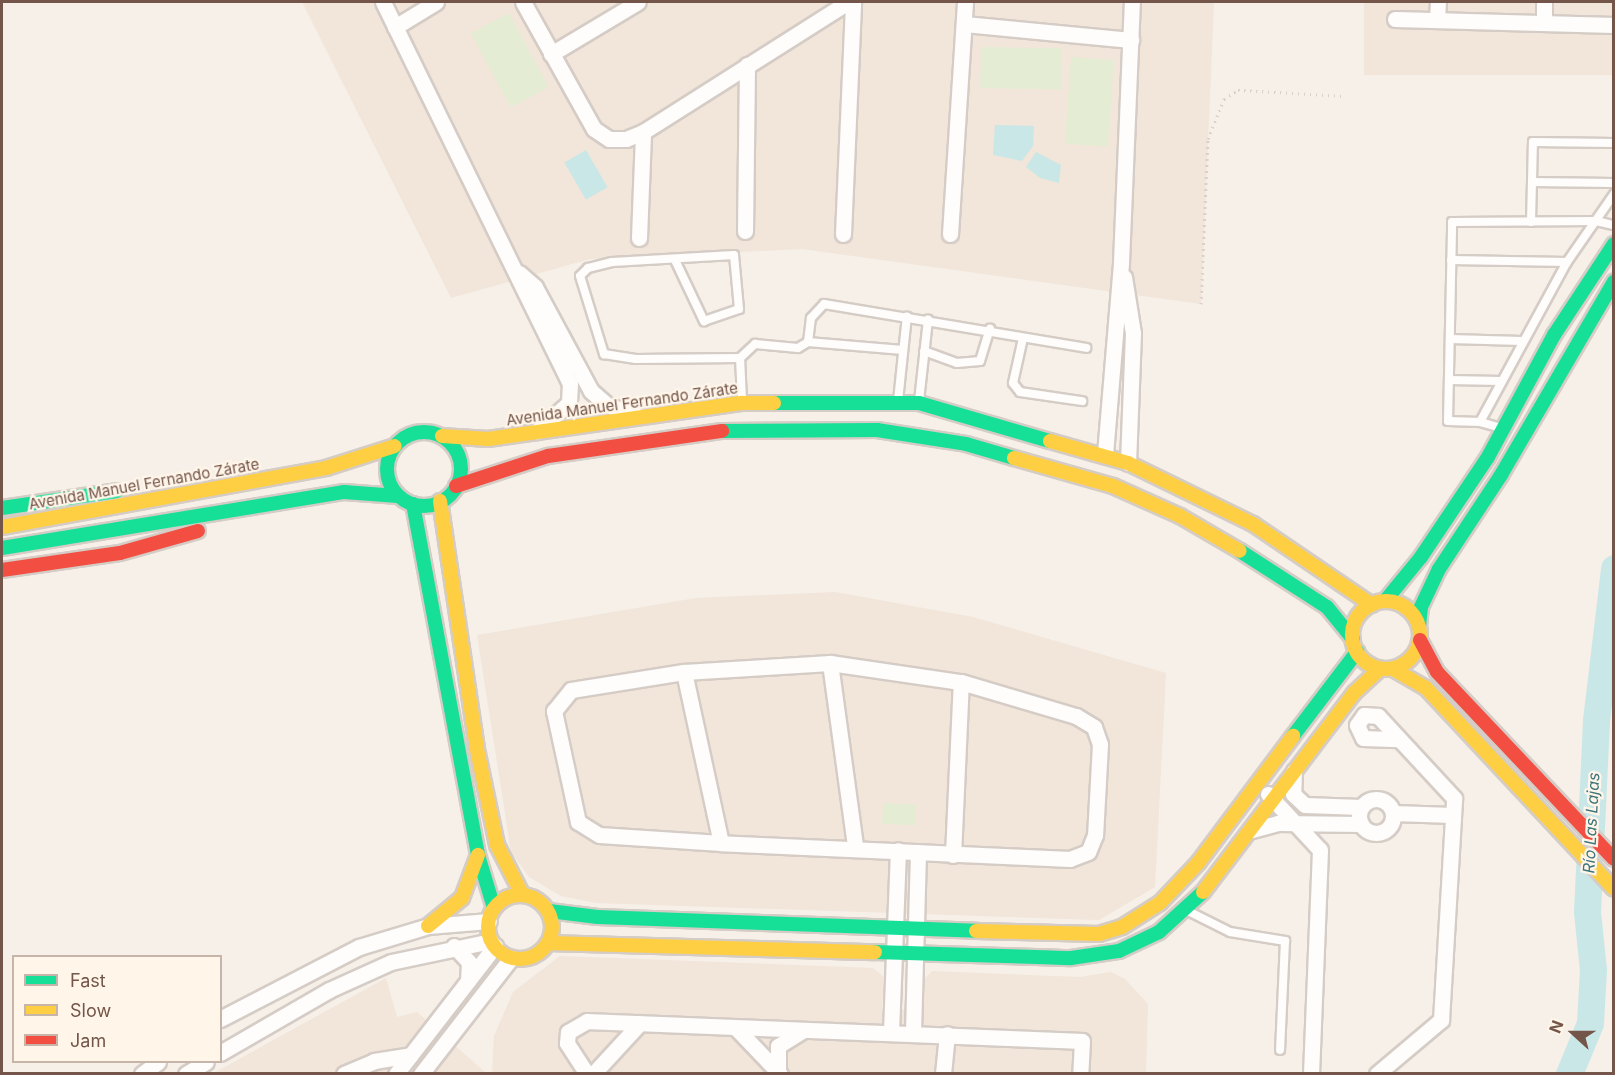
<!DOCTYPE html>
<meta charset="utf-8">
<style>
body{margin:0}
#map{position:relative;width:1615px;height:1075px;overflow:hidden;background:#f6f0e9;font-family:Inter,sans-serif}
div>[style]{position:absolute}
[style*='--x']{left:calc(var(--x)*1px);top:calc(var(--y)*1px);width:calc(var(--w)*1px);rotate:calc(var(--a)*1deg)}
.residential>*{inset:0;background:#f2e5d9;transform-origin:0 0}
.green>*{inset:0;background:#e4edd3;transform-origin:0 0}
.water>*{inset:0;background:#cae7e7;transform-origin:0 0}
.river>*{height:27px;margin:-13.5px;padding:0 13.5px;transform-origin:13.5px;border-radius:13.5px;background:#cae7e7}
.path>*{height:3px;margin-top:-1.5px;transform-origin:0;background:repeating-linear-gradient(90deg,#dad0cc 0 1.5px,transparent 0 6px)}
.roads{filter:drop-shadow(2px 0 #d5ccc6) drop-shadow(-2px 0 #d5ccc6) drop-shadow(0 2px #d5ccc6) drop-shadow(0 -2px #d5ccc6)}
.lane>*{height:8px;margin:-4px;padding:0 4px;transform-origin:4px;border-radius:4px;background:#fefdfc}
.street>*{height:15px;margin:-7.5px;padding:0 7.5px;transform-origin:7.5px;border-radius:7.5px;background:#fefdfc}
.street>.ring{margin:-7.5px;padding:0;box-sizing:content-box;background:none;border:15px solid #fefdfc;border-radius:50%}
.fast>*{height:14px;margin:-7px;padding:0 7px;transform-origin:7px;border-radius:7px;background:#16e098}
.fast>.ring{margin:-7px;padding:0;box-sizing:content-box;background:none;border:14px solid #16e098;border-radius:50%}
.slow>*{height:14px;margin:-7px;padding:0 7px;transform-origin:7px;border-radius:7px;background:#ffcf43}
.slow>.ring{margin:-7px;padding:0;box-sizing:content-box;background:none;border:14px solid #ffcf43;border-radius:50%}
.jam>*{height:14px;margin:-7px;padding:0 7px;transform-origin:7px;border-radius:7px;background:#f24e42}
span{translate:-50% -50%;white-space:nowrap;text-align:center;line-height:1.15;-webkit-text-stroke:4.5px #fff5e9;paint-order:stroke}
.street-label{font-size:15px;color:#745549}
.water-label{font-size:16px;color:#3c757a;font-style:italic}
.frame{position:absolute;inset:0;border:3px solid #745549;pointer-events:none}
.legend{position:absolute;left:12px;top:955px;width:210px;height:108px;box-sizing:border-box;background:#fff5e9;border:2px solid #c7b5a9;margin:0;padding:8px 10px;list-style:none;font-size:18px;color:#745549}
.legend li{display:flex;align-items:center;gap:12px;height:30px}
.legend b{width:30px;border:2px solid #c7b5a9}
.north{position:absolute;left:1543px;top:1003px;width:60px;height:60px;-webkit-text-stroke:4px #fff5e9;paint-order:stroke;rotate:291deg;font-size:16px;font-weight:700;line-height:24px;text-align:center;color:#745549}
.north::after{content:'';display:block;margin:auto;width:21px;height:27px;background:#745549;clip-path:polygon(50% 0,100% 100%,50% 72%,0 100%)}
</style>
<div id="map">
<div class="residential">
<div style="clip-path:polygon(302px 2px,1214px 2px,1201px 304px,802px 249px,590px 259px,451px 298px)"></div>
<div style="left:1364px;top:2px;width:249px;height:73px"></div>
<div style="clip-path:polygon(835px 592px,973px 617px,1166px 673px,1155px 887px,1099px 920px,596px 903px,561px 896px,529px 877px,511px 852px,477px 635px,696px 598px)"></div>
<div style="clip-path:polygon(560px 956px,873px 968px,884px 977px,882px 1010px,921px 1009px,922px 981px,932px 971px,1080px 977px,1111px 972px,1125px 979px,1148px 1004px,1146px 1073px,492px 1074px,494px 1036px,513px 992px)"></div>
<div style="clip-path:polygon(386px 978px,397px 1017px,417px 1012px,486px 1073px,212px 1074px)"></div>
</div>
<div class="green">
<div style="left:509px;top:13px;width:84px;height:43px;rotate:62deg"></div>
<div style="left:981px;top:47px;width:81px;height:41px;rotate:1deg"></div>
<div style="left:1071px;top:57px;width:43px;height:87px;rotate:4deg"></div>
<div style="left:883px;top:803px;width:33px;height:21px;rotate:2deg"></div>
</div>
<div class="water">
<div style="clip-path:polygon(995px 125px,1034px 126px,1033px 146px,1022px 161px,993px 155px)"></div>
<div style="left:586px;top:150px;width:43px;height:25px;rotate:60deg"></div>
<div style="clip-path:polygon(1036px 152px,1061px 165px,1059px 183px,1040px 178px,1026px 167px)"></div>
</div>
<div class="river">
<div style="--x:1569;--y:1074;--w:55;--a:-67.6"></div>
<div style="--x:1590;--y:1023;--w:53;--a:-86.8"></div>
<div style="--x:1593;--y:970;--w:58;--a:-95.9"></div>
<div style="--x:1587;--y:912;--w:192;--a:-87.3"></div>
<div style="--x:1596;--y:720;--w:153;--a:-83.2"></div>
</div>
<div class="path">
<div style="--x:1201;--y:304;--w:165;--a:-87.6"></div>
<div style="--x:1208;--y:139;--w:43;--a:-68.2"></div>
<div style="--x:1224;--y:99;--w:17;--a:-33"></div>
<div style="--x:1238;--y:90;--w:106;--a:3.2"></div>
</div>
<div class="roads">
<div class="lane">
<div style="--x:1532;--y:182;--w:82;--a:0.7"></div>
<div style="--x:1531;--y:222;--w:80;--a:-88.6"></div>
<div style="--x:1533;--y:142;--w:81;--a:0.7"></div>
<div style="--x:675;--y:260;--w:68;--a:64.6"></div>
<div style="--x:704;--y:321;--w:37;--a:-19"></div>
<div style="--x:739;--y:309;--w:54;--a:-95.3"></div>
<div style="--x:734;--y:255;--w:122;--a:176.7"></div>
<div style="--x:612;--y:262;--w:25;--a:166"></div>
<div style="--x:588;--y:268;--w:11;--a:135"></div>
<div style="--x:580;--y:276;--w:82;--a:72.9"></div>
<div style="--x:604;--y:354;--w:32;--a:9"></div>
<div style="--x:636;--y:359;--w:104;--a:-0.6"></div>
<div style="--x:1451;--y:260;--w:116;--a:1"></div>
<div style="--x:1023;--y:338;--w:46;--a:102.5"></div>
<div style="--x:1013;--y:383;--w:11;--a:52"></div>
<div style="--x:1020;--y:392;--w:63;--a:8.3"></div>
<div style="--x:1450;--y:339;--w:72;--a:1.6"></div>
<div style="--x:808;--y:342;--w:95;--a:4.8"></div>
<div style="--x:924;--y:351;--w:35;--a:20"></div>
<div style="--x:957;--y:363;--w:23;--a:-5"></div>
<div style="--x:980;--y:361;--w:34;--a:-73"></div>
<div style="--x:1449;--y:380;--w:52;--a:1.1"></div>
<div style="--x:742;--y:400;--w:42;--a:-92.7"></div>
<div style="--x:740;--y:358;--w:21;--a:-43"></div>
<div style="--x:755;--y:344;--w:43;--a:5.3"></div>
<div style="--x:798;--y:348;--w:12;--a:-31"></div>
<div style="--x:808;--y:342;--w:24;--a:-83"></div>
<div style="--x:811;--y:318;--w:19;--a:-47"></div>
<div style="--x:824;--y:304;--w:266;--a:9.5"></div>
<div style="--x:898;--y:401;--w:85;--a:-84"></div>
<div style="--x:919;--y:401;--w:82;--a:-83.7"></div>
<div style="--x:1480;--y:422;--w:182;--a:-61.5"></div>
<div style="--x:1567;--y:262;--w:83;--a:-55.3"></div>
<div style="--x:1501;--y:428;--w:22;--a:-164"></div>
<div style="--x:1480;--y:422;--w:32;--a:-178"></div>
<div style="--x:1448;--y:421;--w:199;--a:-88.8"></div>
<div style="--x:1452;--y:222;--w:144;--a:-0.4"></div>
<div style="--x:1596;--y:221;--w:18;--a:13"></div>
<div style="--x:1188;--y:911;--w:47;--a:26.6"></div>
<div style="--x:1230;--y:932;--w:56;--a:9.3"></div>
<div style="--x:1285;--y:941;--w:109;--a:92.6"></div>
</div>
<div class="street">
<div style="--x:383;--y:2;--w:424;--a:63.9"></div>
<div style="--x:570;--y:383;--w:20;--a:93"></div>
<div style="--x:569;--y:403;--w:43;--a:138.8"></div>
<div style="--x:523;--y:2;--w:145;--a:60.8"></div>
<div style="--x:594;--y:129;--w:18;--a:34"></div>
<div style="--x:609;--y:139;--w:17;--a:0"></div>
<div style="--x:626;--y:139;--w:18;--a:-22"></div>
<div style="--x:643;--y:132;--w:243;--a:-32.4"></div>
<div style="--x:1395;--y:19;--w:219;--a:1.6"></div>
<div style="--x:1437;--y:20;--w:18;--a:-87"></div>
<div style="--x:1544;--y:23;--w:21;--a:-90"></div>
<div style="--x:964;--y:24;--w:168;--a:5.5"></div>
<div style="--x:395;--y:27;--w:48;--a:-31.4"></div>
<div style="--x:551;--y:54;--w:101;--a:-30.9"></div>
<div style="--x:745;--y:231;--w:166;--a:-89.3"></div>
<div style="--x:843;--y:234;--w:232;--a:-87.5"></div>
<div style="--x:950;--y:234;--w:232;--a:-86.3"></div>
<div style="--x:639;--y:238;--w:106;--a:-87.8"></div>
<div style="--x:519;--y:273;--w:21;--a:41"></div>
<div style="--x:535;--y:287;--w:118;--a:61.7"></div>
<div style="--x:591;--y:391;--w:21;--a:41"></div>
<div style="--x:607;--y:405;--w:31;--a:19"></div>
<div style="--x:1124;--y:277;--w:57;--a:80.9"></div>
<div style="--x:1133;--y:333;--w:130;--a:92.2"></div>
<div style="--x:1105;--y:454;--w:193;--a:-85.2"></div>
<div style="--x:1121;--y:262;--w:260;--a:-87.6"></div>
<div style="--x:830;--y:663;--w:132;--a:8.3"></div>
<div style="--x:961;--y:682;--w:120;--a:16.5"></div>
<div style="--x:1076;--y:716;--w:21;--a:31"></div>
<div style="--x:1094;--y:727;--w:18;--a:71"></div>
<div style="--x:1100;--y:744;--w:91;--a:93.1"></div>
<div style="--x:1095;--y:835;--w:18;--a:112"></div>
<div style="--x:1088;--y:852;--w:19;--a:159"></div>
<div style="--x:1070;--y:859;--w:349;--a:-177.4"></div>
<div style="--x:721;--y:843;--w:122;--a:-176.2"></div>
<div style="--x:599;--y:835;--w:25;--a:-148"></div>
<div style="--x:578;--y:822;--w:114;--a:-102.2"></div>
<div style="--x:554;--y:711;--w:27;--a:-51"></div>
<div style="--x:571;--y:690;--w:114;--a:-9.1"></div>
<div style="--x:684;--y:672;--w:146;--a:-3.5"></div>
<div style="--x:830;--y:663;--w:185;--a:82.2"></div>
<div style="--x:684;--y:672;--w:175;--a:77.8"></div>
<div style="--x:1294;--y:771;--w:23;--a:92"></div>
<div style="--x:1293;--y:794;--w:16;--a:43"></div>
<div style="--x:1305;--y:805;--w:56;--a:2"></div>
<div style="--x:1268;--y:794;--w:76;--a:47.1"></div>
<div style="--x:1320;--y:850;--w:224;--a:92.3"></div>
<div class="ring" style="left:1359px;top:799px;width:19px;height:19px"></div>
<div style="--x:1393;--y:813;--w:60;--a:1.9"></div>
<div style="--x:1252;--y:830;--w:27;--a:-15"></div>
<div style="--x:1278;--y:823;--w:83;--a:0.7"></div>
<div style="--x:953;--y:855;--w:173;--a:-87.4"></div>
<div style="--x:454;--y:946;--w:22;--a:47"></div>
<div style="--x:469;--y:962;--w:19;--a:93"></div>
<div style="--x:220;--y:1019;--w:157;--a:-27.4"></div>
<div style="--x:359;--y:947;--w:72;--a:-16.9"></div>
<div style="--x:428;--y:926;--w:61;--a:-4.7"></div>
<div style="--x:737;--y:1029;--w:62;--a:46.3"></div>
<div style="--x:891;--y:1032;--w:182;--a:-87.8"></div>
<div style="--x:913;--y:1032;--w:180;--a:-88.4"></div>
<div style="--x:220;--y:1053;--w:126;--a:-30"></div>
<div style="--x:329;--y:990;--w:68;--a:-24.3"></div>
<div style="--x:391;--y:962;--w:102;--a:-11.9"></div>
<div style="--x:778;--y:1071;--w:25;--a:-90"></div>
<div style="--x:778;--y:1046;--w:28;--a:-32"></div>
<div style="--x:142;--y:1074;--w:20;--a:-37"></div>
<div style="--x:186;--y:1074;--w:23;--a:-31"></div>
<div style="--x:344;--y:1074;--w:33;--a:-23"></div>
<div style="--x:374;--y:1061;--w:37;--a:-9"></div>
<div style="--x:396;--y:1074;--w:162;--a:-52.3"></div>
<div style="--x:421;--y:1074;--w:147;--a:-52.2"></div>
<div style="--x:587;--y:1074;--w:37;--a:-123"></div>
<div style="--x:567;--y:1043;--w:11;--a:-85"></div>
<div style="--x:568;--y:1032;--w:22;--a:-30"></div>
<div style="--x:587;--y:1021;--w:495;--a:2.3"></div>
<div style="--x:1082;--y:1041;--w:33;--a:93"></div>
<div style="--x:593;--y:1074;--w:69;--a:-47.3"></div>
<div style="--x:943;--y:1074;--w:40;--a:-84.3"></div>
<div style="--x:1377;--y:1074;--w:84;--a:-40.2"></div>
<div style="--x:1441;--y:1020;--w:222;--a:-86.6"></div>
<div style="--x:1454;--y:798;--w:112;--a:-132.8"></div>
<div style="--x:1378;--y:716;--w:14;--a:-176"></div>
<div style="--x:1364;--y:715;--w:12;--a:125"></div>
<div style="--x:1357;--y:725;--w:14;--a:65"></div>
<div style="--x:1363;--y:738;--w:36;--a:2"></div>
</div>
<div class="fast">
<div style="--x:774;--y:403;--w:145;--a:0"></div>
<div style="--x:919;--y:403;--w:136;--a:16.2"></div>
<div style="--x:722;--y:431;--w:155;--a:-0.4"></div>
<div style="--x:877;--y:430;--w:90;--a:8.9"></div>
<div style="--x:966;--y:444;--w:50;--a:16.3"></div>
<div class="ring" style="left:387px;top:432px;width:60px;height:60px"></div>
<div style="--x:413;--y:504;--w:357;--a:79.5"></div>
<div style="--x:478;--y:855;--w:55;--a:73.2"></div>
<div style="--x:2;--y:508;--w:116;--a:-8.4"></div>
<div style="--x:2;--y:548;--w:347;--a:-9.3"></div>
<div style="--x:344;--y:492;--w:54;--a:4.2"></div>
<div style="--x:1240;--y:551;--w:103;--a:32.8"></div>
<div style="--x:1327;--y:607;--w:41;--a:50.9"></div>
<div style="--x:1385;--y:601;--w:57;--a:-50.7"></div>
<div style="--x:1421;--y:557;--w:120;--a:-56.2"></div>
<div style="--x:1488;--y:457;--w:139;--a:-61.6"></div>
<div style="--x:1554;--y:335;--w:109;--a:-56.6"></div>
<div style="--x:1419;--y:626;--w:19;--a:-84"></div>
<div style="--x:1421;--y:607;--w:42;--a:-64.7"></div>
<div style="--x:1439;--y:569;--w:113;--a:-56.6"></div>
<div style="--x:1501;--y:475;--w:224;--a:-59.7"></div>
<div style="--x:1293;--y:736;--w:106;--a:-52.7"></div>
<div style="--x:549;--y:911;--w:49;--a:7"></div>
<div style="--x:598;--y:917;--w:378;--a:2.1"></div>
<div style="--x:875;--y:952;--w:196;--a:1.8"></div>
<div style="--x:1071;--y:958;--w:49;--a:-8.3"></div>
<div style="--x:1119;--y:951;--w:44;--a:-25.4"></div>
<div style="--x:1159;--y:932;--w:59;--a:-42.3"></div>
</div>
<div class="slow">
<div style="--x:442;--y:436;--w:46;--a:3.7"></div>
<div style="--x:488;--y:439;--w:257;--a:-8.1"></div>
<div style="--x:742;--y:403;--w:32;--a:0"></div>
<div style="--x:1050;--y:441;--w:81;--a:15.8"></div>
<div style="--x:1128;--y:463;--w:139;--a:26"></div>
<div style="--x:1253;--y:524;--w:144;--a:34.2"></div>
<div style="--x:1014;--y:458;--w:103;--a:15.8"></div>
<div style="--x:1113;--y:486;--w:73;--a:24.1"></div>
<div style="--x:1180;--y:516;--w:69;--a:30.3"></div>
<div style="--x:440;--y:501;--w:256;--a:81.5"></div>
<div style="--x:478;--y:754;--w:93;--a:78.2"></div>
<div style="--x:497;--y:845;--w:55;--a:63"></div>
<div style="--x:2;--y:527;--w:329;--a:-10.3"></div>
<div style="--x:326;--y:468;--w:72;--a:-17.7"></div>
<div class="ring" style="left:1352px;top:601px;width:54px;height:54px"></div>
<div style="--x:1393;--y:669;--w:38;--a:30"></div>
<div style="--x:1426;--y:688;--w:275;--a:46.9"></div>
<div style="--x:1203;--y:892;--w:250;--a:-52.8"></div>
<div style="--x:1354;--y:693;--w:35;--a:-43"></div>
<div class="ring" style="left:488px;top:895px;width:50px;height:50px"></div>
<div style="--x:428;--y:926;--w:44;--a:-39.5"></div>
<div style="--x:462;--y:898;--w:46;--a:-69.6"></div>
<div style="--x:976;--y:931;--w:123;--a:1.4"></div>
<div style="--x:1099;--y:934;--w:24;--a:-17"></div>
<div style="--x:1122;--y:927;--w:45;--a:-32.3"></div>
<div style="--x:1160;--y:903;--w:55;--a:-46.5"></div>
<div style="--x:1198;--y:863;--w:159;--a:-53.2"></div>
<div style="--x:548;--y:943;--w:327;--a:1.6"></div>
</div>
<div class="jam">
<div style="--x:456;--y:486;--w:97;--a:-18.1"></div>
<div style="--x:548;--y:456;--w:176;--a:-8.2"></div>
<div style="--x:2;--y:570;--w:119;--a:-8.2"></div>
<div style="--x:120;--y:553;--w:81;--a:-15.8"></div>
<div style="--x:1420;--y:640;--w:36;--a:62"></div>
<div style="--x:1437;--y:672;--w:257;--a:46.6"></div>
</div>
</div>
<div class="street-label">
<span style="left:622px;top:404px;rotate:-8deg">Avenida Manuel Fernando Zárate</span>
<span style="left:144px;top:484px;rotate:-10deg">Avenida Manuel Fernando Zárate</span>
</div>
<div class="water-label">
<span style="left:1591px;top:823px;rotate:-87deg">Río Las Lajas</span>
</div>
<div class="frame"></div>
<ul class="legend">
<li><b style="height:8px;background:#16e098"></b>Fast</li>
<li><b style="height:8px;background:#ffcf43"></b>Slow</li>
<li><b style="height:8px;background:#f24e42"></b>Jam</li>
</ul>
<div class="north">N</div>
</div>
